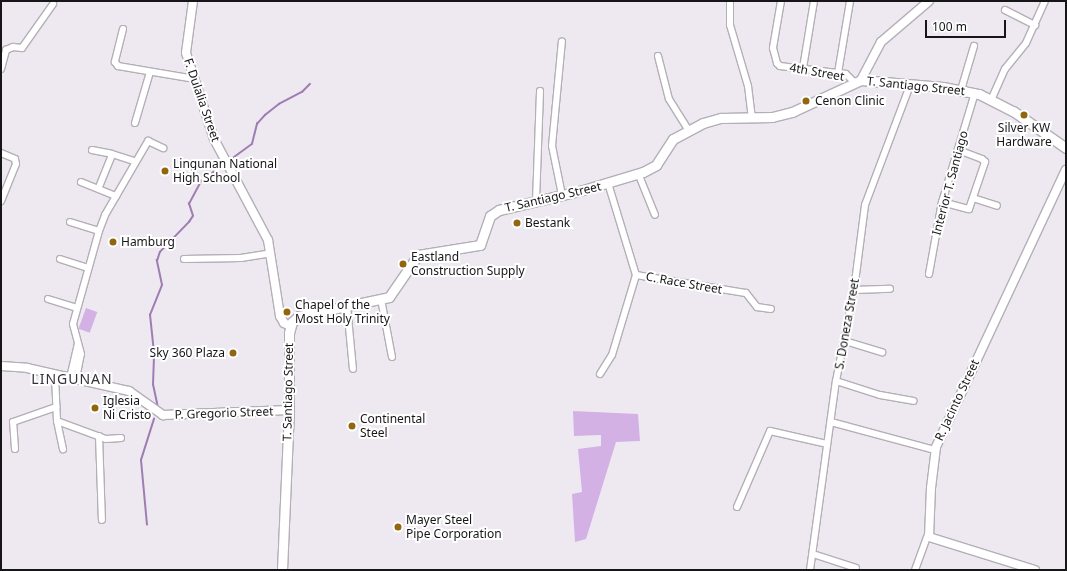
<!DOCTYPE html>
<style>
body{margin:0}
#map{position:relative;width:1067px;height:571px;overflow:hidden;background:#eee9f1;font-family:"Noto Sans",sans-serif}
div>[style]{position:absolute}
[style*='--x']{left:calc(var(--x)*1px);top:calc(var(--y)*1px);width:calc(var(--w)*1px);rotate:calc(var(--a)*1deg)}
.green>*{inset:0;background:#d3b1e5;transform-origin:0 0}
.stream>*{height:1.5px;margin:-0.75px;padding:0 0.75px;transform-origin:0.75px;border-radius:0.75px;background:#9f7db2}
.roads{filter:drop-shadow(1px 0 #b4afb7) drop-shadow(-1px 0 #b4afb7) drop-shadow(0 1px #b4afb7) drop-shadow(0 -1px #b4afb7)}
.minor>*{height:6px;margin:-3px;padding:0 3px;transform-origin:3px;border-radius:3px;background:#fff}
.tertiary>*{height:8px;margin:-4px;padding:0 4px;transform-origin:4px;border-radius:4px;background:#fff}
.secondary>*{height:9px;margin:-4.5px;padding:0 4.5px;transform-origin:4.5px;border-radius:4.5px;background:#fff}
.dots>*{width:11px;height:11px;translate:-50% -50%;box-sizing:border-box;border:2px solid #fff;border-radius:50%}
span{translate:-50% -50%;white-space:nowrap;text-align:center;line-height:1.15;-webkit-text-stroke:4px #fff;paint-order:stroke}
.street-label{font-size:12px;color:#161518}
.poi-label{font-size:12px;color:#161518}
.left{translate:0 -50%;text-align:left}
.right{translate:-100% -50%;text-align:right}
.quarter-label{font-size:14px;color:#343037;letter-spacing:1px}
.frame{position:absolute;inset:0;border:2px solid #161518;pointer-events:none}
.scale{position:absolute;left:925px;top:20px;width:81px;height:18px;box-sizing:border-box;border:2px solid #161518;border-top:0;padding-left:5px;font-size:12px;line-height:14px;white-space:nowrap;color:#161518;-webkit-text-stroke:3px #fff;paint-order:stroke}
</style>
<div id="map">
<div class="green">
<div style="left:86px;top:308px;width:12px;height:22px;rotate:20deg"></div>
<div style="clip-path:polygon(573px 411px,638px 414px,640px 441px,616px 442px,586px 539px,575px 542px,572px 494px,582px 492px,578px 449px,601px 446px,601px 435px,574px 436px)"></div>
</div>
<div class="stream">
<div style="--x:230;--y:160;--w:27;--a:-36"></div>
<div style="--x:252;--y:144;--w:21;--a:-76"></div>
<div style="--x:257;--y:124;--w:12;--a:-48"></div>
<div style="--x:265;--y:115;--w:18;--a:-38"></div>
<div style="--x:279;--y:104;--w:26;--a:-28"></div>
<div style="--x:302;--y:92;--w:11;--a:-45"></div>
<div style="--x:158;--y:408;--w:24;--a:-102"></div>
<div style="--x:153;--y:385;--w:32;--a:-88"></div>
<div style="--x:154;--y:353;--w:38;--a:-96"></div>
<div style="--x:150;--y:315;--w:32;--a:-68"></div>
<div style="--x:162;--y:285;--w:25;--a:-102"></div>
<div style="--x:157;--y:261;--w:9;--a:-72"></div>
<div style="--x:160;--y:252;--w:42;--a:-46"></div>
<div style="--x:189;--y:222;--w:7;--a:-56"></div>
<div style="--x:193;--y:216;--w:13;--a:-108"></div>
<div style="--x:189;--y:204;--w:26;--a:-62"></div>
<div style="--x:201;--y:181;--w:22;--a:-36"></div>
<div style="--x:147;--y:525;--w:65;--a:-95.3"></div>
<div style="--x:141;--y:460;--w:43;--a:-72.4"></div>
</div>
<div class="roads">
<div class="minor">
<div style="--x:730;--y:1;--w:24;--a:90"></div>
<div style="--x:730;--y:25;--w:64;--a:73.6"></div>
<div style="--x:748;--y:86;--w:31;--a:83"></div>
<div style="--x:781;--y:1;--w:48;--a:99.7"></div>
<div style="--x:773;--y:48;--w:16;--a:75"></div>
<div style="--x:777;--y:63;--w:4;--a:45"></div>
<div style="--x:780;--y:66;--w:66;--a:6.9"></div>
<div style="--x:846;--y:74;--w:14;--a:45"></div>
<div style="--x:1005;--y:10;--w:34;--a:27"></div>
<div style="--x:123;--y:29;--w:34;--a:104"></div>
<div style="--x:115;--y:62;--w:5;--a:53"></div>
<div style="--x:118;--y:66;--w:78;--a:9.6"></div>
<div style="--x:658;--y:56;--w:44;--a:75.7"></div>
<div style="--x:669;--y:99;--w:36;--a:58"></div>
<div style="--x:803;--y:68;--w:68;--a:-80.7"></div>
<div style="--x:1;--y:69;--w:20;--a:-75"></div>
<div style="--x:6;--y:50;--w:8;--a:-23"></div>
<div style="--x:13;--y:47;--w:9;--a:6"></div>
<div style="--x:22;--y:48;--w:54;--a:-54.8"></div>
<div style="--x:838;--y:73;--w:73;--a:-80.5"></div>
<div style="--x:961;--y:90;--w:46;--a:-73.5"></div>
<div style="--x:992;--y:98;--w:32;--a:-66"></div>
<div style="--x:1005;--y:69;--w:33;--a:-51"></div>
<div style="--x:1026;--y:43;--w:46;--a:-65.7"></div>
<div style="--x:135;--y:123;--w:53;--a:-73.6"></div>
<div style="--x:92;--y:150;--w:20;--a:11"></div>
<div style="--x:112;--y:154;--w:25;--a:18"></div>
<div style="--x:1;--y:153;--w:15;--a:23"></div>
<div style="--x:15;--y:159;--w:5;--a:79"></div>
<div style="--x:16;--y:164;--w:40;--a:112"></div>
<div style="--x:638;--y:173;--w:45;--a:68"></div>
<div style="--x:81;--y:182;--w:38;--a:22"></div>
<div style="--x:608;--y:183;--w:96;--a:73.1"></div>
<div style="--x:636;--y:275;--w:111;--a:9.3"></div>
<div style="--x:746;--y:293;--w:18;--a:52"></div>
<div style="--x:757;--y:307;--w:14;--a:8"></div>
<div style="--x:99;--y:187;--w:35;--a:-68"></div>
<div style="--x:562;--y:195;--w:50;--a:-101.5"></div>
<div style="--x:552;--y:146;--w:105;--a:-84.6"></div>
<div style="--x:973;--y:198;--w:25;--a:18"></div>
<div style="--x:536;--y:201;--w:110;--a:-87.9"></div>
<div style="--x:942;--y:202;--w:28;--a:15"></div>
<div style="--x:969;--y:209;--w:50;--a:-71.2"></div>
<div style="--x:985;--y:162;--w:4;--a:-135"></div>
<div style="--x:982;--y:159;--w:26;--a:-159"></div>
<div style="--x:70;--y:222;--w:30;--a:17"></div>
<div style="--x:60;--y:259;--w:29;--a:18"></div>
<div style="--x:184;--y:259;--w:57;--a:-1"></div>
<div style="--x:241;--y:258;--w:30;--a:-9"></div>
<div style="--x:929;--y:274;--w:73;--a:-79.8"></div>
<div style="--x:942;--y:202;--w:114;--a:-73.2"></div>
<div style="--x:854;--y:290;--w:36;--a:-2"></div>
<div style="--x:48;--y:299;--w:30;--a:17"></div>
<div style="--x:381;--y:299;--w:59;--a:79.3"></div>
<div style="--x:347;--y:306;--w:63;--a:84.6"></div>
<div style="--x:845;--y:341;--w:39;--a:17"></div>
<div style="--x:600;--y:374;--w:22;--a:-58"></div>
<div style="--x:612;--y:355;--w:84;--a:-73.3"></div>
<div style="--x:55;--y:375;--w:46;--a:87.5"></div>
<div style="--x:57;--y:421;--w:29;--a:78"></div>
<div style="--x:70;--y:378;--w:35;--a:-77"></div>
<div style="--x:76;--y:379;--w:25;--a:-79"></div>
<div style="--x:81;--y:354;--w:31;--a:-105"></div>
<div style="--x:73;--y:324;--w:97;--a:-74.4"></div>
<div style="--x:99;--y:231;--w:17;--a:-69"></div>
<div style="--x:105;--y:215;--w:86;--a:-59.8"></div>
<div style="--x:148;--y:141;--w:17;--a:25"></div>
<div style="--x:836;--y:381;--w:46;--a:17.7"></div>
<div style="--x:880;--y:395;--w:34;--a:10"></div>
<div style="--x:57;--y:421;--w:52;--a:20.2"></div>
<div style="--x:106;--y:439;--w:15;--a:-4"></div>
<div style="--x:831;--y:422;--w:108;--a:15.1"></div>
<div style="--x:99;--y:436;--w:84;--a:88"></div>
<div style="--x:15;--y:449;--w:27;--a:-94"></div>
<div style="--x:13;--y:422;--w:46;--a:-19.2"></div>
<div style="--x:737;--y:507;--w:83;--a:-66.5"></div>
<div style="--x:770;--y:431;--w:58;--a:12.8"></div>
<div style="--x:813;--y:554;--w:45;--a:18"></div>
<div style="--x:810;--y:570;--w:191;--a:-82.2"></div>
<div style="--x:836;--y:381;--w:93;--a:-78.8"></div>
<div style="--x:854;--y:290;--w:86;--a:-82.6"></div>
<div style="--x:865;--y:205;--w:128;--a:-69.4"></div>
<div style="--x:915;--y:570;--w:37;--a:-70"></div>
</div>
<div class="tertiary">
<div style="--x:193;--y:1;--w:52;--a:97.7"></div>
<div style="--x:186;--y:53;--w:90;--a:72"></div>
<div style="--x:214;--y:139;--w:115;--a:61.9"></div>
<div style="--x:268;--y:240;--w:77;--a:81"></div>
<div style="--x:280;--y:316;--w:8;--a:60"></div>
<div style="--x:284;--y:323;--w:7;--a:27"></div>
<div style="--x:861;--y:80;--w:43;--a:-62.2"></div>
<div style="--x:881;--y:42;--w:63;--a:-40.5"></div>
<div style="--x:1;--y:366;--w:26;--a:4"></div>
<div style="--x:27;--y:368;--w:105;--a:12.7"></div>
<div style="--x:129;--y:391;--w:42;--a:35.2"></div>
<div style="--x:163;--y:415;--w:126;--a:-2.3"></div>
<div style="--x:1035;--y:570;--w:111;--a:-162.7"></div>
<div style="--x:929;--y:537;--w:49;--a:-87.7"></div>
<div style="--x:931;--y:488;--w:41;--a:-83"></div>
<div style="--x:936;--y:447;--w:306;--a:-64.9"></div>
</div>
<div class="secondary">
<div style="--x:282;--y:570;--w:160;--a:-87.5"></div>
<div style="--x:289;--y:410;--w:77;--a:-90"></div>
<div style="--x:289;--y:333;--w:11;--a:-75"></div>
<div style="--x:292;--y:322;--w:9;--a:-41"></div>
<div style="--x:299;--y:316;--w:92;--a:-11.9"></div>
<div style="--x:389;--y:297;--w:51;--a:-55.4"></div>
<div style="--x:418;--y:255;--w:63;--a:-9.2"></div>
<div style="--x:480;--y:245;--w:31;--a:-71"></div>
<div style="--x:490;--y:216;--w:11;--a:-34"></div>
<div style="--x:499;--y:210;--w:86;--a:-13.4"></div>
<div style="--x:583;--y:190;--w:63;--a:-16.7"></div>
<div style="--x:643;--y:172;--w:15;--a:-28"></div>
<div style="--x:656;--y:165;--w:31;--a:-57"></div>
<div style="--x:673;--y:139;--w:34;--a:-28"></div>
<div style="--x:703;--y:123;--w:19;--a:-16"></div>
<div style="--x:721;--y:118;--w:51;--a:-1.1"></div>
<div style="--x:772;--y:117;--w:21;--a:-14"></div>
<div style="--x:792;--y:112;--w:76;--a:-24.9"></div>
<div style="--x:861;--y:80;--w:82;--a:4.9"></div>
<div style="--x:943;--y:87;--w:37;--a:11"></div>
<div style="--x:979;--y:94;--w:38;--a:27"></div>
<div style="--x:1013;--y:111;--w:65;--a:34.9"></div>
</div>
</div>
<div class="dots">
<div style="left:806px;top:101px;background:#91660e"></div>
<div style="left:1024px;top:115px;background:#91660e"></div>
<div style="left:165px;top:171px;background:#91660e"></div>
<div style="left:517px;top:223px;background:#91660e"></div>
<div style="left:113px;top:242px;background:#91660e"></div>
<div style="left:403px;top:264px;background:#91660e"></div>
<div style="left:287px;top:312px;background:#91660e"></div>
<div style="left:233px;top:353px;background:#91660e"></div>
<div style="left:95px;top:408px;background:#91660e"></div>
<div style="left:352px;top:426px;background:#91660e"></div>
<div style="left:398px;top:527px;background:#91660e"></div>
</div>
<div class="street-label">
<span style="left:817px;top:72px;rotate:10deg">4th Street</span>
<span style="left:916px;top:86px;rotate:6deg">T. Santiago Street</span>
<span style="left:202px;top:100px;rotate:71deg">F. Dulalia Street</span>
<span style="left:950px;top:183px;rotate:-75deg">Interior T. Santiago</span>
<span style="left:553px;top:197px;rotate:-13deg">T. Santiago Street</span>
<span style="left:684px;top:283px;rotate:10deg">C. Race Street</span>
<span style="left:847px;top:324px;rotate:-80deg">S. Doneza Street</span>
<span style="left:288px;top:392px;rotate:-89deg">T. Santiago Street</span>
<span style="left:957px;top:400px;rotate:-65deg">R. Jacinto Street</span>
<span style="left:224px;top:413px;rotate:-2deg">P. Gregorio Street</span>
</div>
<div class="poi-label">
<span class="left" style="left:815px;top:101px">Cenon Clinic</span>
<span style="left:1024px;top:135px">Silver KW<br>Hardware</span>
<span class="left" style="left:173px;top:171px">Lingunan National<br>High School</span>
<span class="left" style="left:525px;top:223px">Bestank</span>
<span class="left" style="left:121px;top:242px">Hamburg</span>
<span class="left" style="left:411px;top:264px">Eastland<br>Construction Supply</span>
<span class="left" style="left:295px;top:312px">Chapel of the<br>Most Holy Trinity</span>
<span class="right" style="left:225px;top:353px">Sky 360 Plaza</span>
<span class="left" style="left:103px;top:408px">Iglesia<br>Ni Cristo</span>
<span class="left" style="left:360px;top:426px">Continental<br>Steel</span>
<span class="left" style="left:406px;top:527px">Mayer Steel<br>Pipe Corporation</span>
</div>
<div class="quarter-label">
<span style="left:72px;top:379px">LINGUNAN</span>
</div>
<div class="frame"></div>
<div class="scale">100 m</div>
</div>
